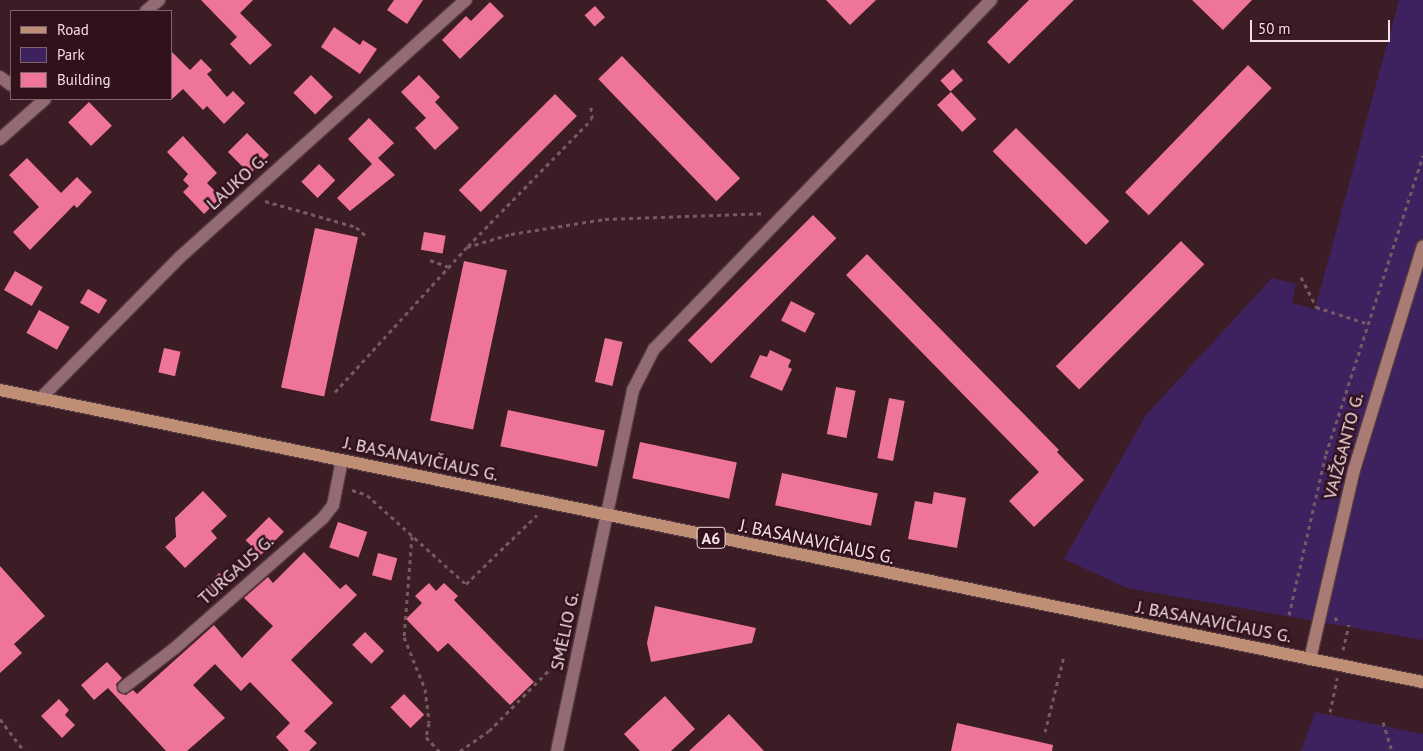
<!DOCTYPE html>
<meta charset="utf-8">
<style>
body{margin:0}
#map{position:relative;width:1423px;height:751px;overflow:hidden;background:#3c1c25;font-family:"PT Sans",sans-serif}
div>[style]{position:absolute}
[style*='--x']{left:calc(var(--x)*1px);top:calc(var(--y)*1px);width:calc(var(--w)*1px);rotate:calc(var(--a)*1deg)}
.green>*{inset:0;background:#3e225f}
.building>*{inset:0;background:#ef749a;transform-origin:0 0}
.path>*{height:3px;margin-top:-1.5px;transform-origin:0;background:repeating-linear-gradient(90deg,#765961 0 4px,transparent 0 8px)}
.roads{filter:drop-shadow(1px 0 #543941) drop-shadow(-1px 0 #543941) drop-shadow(0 1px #543941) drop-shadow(0 -1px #543941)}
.street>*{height:12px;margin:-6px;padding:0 6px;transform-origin:6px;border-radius:6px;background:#926b74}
.secondary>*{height:12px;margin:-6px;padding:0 6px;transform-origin:6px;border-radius:6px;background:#a87c74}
.primary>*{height:12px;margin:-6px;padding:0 6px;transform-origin:6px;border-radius:6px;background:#be8e75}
span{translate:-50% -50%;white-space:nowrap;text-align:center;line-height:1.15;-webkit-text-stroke:5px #31121c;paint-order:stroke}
.shield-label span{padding:1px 4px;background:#31121c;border:1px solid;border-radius:4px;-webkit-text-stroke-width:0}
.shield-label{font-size:16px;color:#f5dfe4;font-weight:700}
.street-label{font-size:18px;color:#f5dfe4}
.legend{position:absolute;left:10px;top:10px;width:162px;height:90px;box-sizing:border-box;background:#31121c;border:1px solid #7f646c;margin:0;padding:6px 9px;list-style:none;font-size:15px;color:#f5dfe4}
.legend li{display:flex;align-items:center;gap:10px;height:25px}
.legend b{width:25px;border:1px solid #7f646c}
.scale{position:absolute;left:1250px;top:20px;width:140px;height:22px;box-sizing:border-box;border:2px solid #f5dfe4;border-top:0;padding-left:6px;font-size:15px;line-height:18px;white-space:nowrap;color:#f5dfe4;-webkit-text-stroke:4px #31121c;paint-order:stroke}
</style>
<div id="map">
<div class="green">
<div style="clip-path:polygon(1399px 0,1423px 0,1423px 640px,1127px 588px,1064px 559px,1146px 415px,1272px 278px,1296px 284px,1292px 303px,1315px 309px)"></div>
<div style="clip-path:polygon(1315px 712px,1423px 734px,1423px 751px,1301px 751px)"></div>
</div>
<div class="building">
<div style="clip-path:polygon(201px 0,253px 0,240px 13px,272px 45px,250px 65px,230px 44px,237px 37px)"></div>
<div style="clip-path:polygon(394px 0,423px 0,407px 24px,387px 10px)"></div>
<div style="clip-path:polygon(826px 0,876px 0,850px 25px)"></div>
<div style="clip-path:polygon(1029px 0,1074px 0,1009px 64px,987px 42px)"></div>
<div style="clip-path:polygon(1192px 0,1252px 0,1223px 30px)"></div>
<div style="clip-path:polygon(490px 2px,504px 16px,460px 59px,442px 40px,466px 16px,471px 21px)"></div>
<div style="left:595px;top:6px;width:15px;height:14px;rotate:48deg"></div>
<div style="clip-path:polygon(334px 27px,360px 45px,363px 40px,377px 49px,360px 74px,321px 47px)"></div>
<div style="clip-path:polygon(171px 51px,190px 70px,201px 59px,212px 70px,207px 74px,227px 97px,233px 91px,245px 103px,224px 124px,207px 106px,203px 110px,183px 89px,171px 100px)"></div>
<div style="left:622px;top:56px;width:170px;height:33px;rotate:46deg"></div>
<div style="left:1248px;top:65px;width:33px;height:177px;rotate:44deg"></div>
<div style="left:953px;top:69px;width:15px;height:17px;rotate:48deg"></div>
<div style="left:311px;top:75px;width:31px;height:25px;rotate:45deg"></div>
<div style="clip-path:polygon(419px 75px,440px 97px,435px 102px,459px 128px,435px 150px,415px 128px,426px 118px,401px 92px)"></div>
<div style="left:951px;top:92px;width:37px;height:19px;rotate:47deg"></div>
<div style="left:555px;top:94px;width:31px;height:136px;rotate:45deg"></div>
<div style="left:89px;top:102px;width:33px;height:29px;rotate:46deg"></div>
<div style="clip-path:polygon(369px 118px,394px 143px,378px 158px,395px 175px,350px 211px,337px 198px,372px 164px,348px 139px)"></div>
<div style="left:1016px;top:128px;width:132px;height:33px;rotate:45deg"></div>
<div style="left:247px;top:133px;width:31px;height:27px;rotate:45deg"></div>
<div style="clip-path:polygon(183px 136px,217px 173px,207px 183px,221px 197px,204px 214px,183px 192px,189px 186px,183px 180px,188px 174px,167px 152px)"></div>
<div style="clip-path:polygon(27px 158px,61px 193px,77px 177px,92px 192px,77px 208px,74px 205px,30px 250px,13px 232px,39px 207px,9px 175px)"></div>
<div style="left:319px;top:164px;width:23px;height:25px;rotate:45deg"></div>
<div style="left:813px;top:215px;width:33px;height:177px;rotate:45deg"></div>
<div style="left:315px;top:228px;width:44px;height:163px;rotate:12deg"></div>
<div style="left:424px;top:232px;width:22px;height:18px;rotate:10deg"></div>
<div style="left:1181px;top:241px;width:33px;height:177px;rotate:45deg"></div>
<div style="clip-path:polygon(867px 254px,1059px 450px,1057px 452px,1084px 480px,1034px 527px,1009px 501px,1039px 472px,846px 275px)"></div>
<div style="left:464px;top:261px;width:44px;height:163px;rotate:12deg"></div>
<div style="left:15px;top:271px;width:32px;height:22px;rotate:30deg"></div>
<div style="left:88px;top:289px;width:22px;height:16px;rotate:30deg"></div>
<div style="left:791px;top:301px;width:27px;height:22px;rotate:27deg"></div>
<div style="left:39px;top:310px;width:35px;height:26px;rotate:29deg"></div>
<div style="left:605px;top:338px;width:18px;height:45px;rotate:13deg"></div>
<div style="left:164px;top:348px;width:17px;height:25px;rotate:13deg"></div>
<div style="clip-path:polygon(770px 350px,791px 360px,788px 367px,792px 369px,782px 391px,750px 377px,760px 355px,767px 357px)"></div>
<div style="left:836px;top:387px;width:20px;height:48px;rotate:11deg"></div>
<div style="left:889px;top:398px;width:16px;height:61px;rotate:11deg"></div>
<div style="left:508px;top:410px;width:99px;height:37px;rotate:12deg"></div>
<div style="left:640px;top:442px;width:99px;height:37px;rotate:12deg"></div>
<div style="left:782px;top:473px;width:98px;height:33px;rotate:12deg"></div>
<div style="clip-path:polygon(203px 491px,227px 516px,211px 531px,217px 538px,185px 568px,165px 547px,176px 537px,175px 518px)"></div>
<div style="clip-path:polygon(934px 492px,966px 498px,957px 548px,908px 539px,915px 501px,932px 504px)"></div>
<div style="left:269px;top:517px;width:21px;height:33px;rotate:45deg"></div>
<div style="left:338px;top:522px;width:31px;height:27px;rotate:19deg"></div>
<div style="clip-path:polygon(304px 552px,340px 589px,346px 584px,357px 595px,291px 660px,333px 703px,304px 731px,317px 743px,309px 751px,289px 751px,276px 737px,290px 723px,250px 682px,241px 691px,215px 664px,193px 685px,225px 718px,187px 751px,166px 751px,108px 688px,94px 700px,81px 685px,107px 662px,122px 678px,116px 684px,118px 692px,126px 695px,133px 690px,137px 694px,214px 625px,242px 658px,273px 626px,244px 598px,268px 577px,273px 583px)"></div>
<div style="left:378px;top:553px;width:20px;height:23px;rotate:15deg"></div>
<div style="clip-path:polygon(0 566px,45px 616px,14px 644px,22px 653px,0 673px)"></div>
<div style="left:219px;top:573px;width:15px;height:20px;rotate:42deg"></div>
<div style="clip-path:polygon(429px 583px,436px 591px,444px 583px,458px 596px,454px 600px,534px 682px,510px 705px,448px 643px,438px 652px,406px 619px,422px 603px,415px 596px)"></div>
<div style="clip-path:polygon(655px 606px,756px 628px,752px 643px,651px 662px,647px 643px)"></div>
<div style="left:365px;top:632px;width:27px;height:18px;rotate:45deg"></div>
<div style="left:404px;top:694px;width:29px;height:19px;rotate:46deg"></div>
<div style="clip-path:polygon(665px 696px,695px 729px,671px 751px,640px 751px,624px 734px)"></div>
<div style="clip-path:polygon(59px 699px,69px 710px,65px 715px,75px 725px,62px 738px,41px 716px)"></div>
<div style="clip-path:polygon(729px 714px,764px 751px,689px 751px)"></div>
<div style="clip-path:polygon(957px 723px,1053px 745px,1052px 751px,951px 751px)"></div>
</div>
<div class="path">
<div style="--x:265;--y:201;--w:95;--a:15.9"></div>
<div style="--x:356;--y:227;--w:13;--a:42"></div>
<div style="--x:468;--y:246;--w:177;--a:-45.7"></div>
<div style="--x:592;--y:119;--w:12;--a:-95"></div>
<div style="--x:430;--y:260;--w:20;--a:20"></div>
<div style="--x:1301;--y:277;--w:34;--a:63"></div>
<div style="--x:1316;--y:307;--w:56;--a:17.8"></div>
<div style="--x:335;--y:392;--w:196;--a:-47.7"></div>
<div style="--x:467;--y:247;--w:46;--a:-16.5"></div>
<div style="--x:511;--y:234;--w:95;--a:-9.1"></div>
<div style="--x:605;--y:219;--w:160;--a:-2.1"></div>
<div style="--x:352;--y:490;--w:16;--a:18"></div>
<div style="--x:367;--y:495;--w:133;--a:42"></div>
<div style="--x:466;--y:584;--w:99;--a:-44.2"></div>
<div style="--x:412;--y:536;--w:101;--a:94.5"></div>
<div style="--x:404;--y:637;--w:56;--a:68"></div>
<div style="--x:425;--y:689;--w:34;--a:83"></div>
<div style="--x:429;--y:723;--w:14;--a:102"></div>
<div style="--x:426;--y:737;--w:19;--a:47"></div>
<div style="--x:1289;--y:615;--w:165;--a:-77.1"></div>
<div style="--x:1326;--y:454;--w:314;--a:-72"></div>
<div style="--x:1335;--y:617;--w:8;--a:60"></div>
<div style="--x:1343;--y:650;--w:26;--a:-77"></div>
<div style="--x:1330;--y:712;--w:35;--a:-78"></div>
<div style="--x:0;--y:719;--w:40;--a:53"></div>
<div style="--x:1383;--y:722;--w:30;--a:73"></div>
<div style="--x:1045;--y:732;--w:78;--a:-76"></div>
<div style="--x:460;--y:751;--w:35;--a:-35"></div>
<div style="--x:489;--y:731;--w:103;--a:-45.4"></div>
</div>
<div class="roads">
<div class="street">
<div style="--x:146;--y:11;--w:17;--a:-40"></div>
<div style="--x:0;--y:77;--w:14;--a:36"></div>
<div style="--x:0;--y:139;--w:60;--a:-41.6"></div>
<div style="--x:40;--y:399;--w:198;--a:-45.4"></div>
<div style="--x:179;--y:258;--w:386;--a:-42"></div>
<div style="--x:124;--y:687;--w:64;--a:-37.4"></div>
<div style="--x:175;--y:648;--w:197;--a:-41.3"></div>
<div style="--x:323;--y:518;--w:16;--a:-52"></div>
<div style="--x:333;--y:505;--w:46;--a:-78.7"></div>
<div style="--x:557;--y:751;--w:369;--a:-78.1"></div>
<div style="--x:633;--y:390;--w:46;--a:-62.9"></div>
<div style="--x:654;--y:349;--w:485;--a:-46"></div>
</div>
<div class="secondary">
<div style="--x:1310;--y:659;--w:194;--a:-76.9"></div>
<div style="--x:1354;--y:470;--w:234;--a:-72.9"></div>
</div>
<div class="primary">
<div style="--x:0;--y:390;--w:1453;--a:11.6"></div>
</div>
</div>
<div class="shield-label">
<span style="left:711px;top:538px">A6</span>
</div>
<div class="street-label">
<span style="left:237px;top:182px;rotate:-42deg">LAUKO G.</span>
<span style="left:1344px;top:446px;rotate:-75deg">VAIŽGANTO G.</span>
<span style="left:421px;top:459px;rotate:12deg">J. BASANAVIČIAUS G.</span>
<span style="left:817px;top:542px;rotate:12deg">J. BASANAVIČIAUS G.</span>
<span style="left:236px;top:570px;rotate:-42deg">TURGAUS G.</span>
<span style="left:1214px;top:622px;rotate:11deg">J. BASANAVIČIAUS G.</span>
<span style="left:565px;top:631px;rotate:-78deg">SMĖLIO G.</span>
</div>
<ul class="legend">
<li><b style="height:6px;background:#be8e75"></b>Road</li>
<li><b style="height:14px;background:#3e225f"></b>Park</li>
<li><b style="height:14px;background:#ef749a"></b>Building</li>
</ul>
<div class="scale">50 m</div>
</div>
